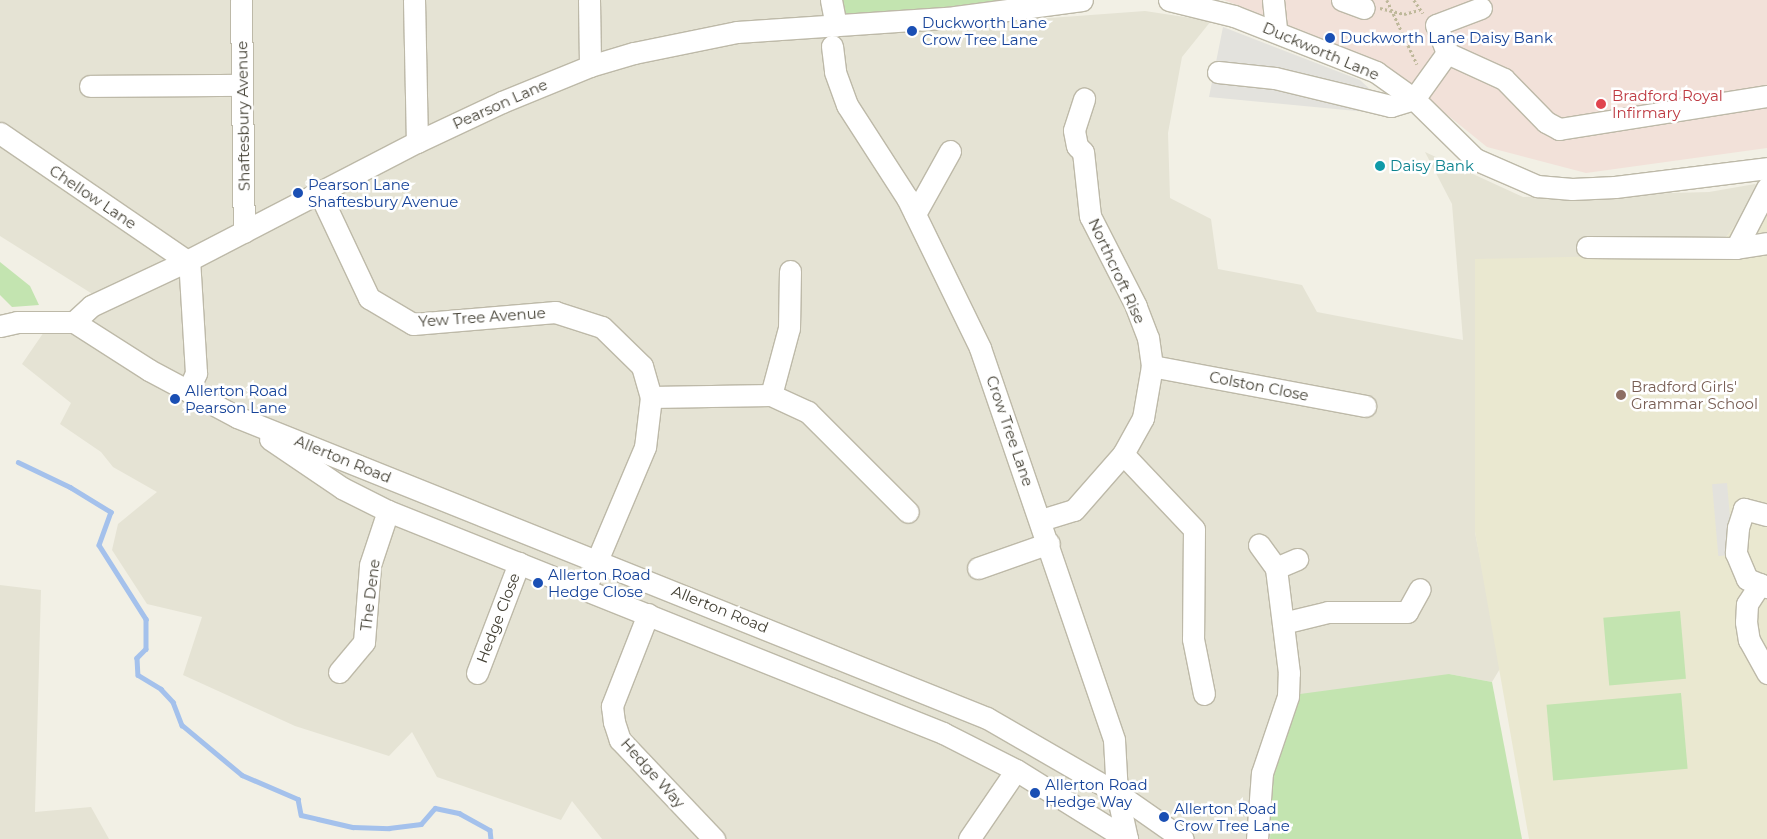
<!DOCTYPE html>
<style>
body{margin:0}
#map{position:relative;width:1767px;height:839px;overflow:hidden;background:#f2f0e5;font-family:Montserrat,sans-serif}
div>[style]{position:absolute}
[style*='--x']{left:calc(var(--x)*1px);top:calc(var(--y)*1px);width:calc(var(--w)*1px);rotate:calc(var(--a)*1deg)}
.residential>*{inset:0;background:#e5e3d4}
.education>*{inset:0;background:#eae8d0}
.medical>*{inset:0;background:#f2e1d9}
.green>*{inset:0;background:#c3e4b0;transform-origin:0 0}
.parking>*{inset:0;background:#e3e2dd;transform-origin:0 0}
.stream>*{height:4.5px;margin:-2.25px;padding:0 2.25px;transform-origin:2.25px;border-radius:2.25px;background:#a4c1ec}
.path>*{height:2.5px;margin-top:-1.25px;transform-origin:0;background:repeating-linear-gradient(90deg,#beb89a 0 2.5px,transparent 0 5px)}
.roads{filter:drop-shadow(1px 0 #bdb9a8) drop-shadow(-1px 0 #bdb9a8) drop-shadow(0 1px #bdb9a8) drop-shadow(0 -1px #bdb9a8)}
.minor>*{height:21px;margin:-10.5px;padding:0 10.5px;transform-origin:10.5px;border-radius:10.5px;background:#fff}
.dots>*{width:14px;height:14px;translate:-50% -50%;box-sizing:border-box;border:2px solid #fff;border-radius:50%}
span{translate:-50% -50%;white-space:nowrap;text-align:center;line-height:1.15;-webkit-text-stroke:5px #fff;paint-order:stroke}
.transit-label{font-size:15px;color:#164399}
.left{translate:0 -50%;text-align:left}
.street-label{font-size:15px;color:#444135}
.health-label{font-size:15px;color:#be3a42}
.culture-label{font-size:15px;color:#0d838f}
.education-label{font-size:15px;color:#785e54}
</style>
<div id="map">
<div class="residential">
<div style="clip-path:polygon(0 0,836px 0,816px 35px,1145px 11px,1211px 21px,1182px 57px,1168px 133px,1170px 198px,1211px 219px,1218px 269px,1302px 285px,1317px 312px,1463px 340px,1452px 204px,1425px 152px,1523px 197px,1709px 192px,1755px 184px,1762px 190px,1727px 236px,1703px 254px,1475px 532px,1501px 667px,1492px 682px,1449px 674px,1273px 777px,1270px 839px,602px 839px,572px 801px,561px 820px,437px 777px,412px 732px,389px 756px,295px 726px,183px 675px,202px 617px,147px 604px,112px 550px,118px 524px,157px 492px,113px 467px,101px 452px,60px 424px,71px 403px,22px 364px,46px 329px,110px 305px,0 236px)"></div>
<div style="clip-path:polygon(0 585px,41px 590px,35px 812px,91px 807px,109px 839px,0 839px)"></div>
</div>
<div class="education">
<div style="clip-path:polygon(1762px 190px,1767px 192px,1767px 839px,1529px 839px,1475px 532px,1475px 259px,1703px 254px,1727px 236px)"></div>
</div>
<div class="medical">
<div style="clip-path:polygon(1224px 0,1767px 0,1767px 148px,1586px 173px,1487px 147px,1382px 62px)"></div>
</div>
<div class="green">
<div style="clip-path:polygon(838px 0,1005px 0,841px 20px)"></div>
<div style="clip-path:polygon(0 262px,30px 286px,39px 305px,12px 307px,0 295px)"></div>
<div style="left:1680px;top:611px;width:68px;height:77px;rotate:85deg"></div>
<div style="clip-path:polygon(1449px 674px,1492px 682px,1522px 839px,1270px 839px,1273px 777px,1300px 694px)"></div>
<div style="left:1681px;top:693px;width:76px;height:135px;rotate:85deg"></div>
</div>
<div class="parking">
<div style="clip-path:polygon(1223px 27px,1360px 80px,1398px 115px,1209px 97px)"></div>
<div style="left:1727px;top:483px;width:72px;height:15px;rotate:85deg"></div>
</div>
<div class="stream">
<div style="--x:18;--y:462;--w:58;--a:25.7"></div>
<div style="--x:70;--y:487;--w:48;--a:31.4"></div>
<div style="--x:111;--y:512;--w:35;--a:110"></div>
<div style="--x:99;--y:545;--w:88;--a:57.6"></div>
<div style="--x:146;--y:619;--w:30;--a:90"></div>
<div style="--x:146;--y:649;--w:13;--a:135"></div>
<div style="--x:137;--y:658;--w:17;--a:87"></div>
<div style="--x:138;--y:675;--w:27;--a:31"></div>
<div style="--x:161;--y:689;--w:18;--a:47"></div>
<div style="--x:173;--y:702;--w:25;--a:69"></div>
<div style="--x:182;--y:725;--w:78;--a:39.8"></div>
<div style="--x:242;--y:775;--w:61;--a:23.2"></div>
<div style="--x:298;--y:799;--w:16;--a:79"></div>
<div style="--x:301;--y:815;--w:17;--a:13"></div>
<div style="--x:318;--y:819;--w:36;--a:13"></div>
<div style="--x:353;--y:827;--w:36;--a:2"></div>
<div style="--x:389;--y:828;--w:32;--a:-7"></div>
<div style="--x:421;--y:824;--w:21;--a:-49"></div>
<div style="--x:435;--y:808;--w:25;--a:12"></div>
<div style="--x:459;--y:813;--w:35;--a:29"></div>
<div style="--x:490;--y:830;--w:9;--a:84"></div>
</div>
<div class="path">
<div style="--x:1387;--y:0;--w:71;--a:64.9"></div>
<div style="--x:1414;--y:0;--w:16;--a:55"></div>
<div style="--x:1380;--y:8;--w:25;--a:14"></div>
<div style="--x:1404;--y:14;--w:16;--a:-15"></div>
</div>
<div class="roads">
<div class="minor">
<div style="--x:241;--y:0;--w:232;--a:89.3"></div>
<div style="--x:414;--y:0;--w:142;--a:88.8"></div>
<div style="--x:589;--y:0;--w:66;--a:89.1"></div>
<div style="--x:831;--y:0;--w:26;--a:79"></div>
<div style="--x:1169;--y:0;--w:67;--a:13.8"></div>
<div style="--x:1234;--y:16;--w:153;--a:21.5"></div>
<div style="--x:1376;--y:72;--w:47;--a:35.4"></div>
<div style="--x:1414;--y:99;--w:86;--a:44.5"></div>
<div style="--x:1475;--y:159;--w:68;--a:23.5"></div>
<div style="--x:1537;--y:186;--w:35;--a:5"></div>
<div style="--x:1572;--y:189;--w:43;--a:-2.7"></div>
<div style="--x:1615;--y:187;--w:153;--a:-7.1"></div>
<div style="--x:1273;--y:0;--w:31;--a:84"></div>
<div style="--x:1342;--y:0;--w:23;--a:20"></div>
<div style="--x:832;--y:46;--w:26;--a:83"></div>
<div style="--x:835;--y:72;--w:35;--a:70"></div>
<div style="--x:847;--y:105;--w:111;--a:57.2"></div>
<div style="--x:907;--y:198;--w:167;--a:64"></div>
<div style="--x:980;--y:348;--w:414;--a:71.1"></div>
<div style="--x:1114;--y:740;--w:53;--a:86.8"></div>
<div style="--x:1117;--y:793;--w:47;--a:77.7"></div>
<div style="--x:1447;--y:53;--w:30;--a:-111"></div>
<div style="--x:1436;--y:25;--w:48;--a:-20.7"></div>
<div style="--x:1218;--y:72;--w:57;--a:6"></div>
<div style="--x:1275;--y:78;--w:119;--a:13.6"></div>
<div style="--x:1391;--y:106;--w:24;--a:-17"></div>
<div style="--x:1414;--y:99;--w:57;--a:-54.3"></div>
<div style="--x:1447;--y:53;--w:63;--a:24.5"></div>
<div style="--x:1504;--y:79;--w:60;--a:45.7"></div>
<div style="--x:1546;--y:122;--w:15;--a:28"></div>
<div style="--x:1559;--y:129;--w:211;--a:-9"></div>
<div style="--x:90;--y:86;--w:152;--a:-0.4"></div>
<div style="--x:0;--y:133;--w:227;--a:34.4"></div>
<div style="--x:320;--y:194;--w:115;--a:64.8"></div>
<div style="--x:369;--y:298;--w:51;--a:30.6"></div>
<div style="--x:413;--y:324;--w:143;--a:-4.8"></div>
<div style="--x:555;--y:312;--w:49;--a:17.7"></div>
<div style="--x:602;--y:327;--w:56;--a:44.3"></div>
<div style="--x:642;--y:366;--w:32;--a:74"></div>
<div style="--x:651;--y:397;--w:50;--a:96.8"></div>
<div style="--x:645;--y:447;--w:154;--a:112.9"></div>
<div style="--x:915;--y:214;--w:72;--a:-60.9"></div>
<div style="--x:1587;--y:247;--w:149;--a:0.4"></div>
<div style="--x:1736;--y:248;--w:68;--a:-62.7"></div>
<div style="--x:1736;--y:248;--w:31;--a:-9"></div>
<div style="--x:74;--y:322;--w:23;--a:-43"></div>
<div style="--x:91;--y:306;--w:106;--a:-25.1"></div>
<div style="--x:187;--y:261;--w:259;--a:-27.4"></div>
<div style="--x:417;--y:142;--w:94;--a:-25.2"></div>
<div style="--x:502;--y:102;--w:95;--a:-22.2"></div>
<div style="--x:590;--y:66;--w:46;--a:-16.5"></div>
<div style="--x:634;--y:53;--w:105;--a:-11.5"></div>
<div style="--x:737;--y:32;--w:219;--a:-3.9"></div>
<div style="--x:955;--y:17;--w:128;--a:-7.6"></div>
<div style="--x:0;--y:326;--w:17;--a:-13"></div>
<div style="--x:17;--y:322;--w:57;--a:0"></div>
<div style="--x:74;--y:322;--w:89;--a:32.6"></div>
<div style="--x:149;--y:370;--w:100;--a:28.1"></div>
<div style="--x:237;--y:417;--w:808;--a:21.87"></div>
<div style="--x:987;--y:718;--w:150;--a:30"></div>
<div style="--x:1117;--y:793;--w:80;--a:34.9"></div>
<div style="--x:1152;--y:366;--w:217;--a:10.6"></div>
<div style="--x:188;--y:391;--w:20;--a:-66"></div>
<div style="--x:196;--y:373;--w:113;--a:-93.5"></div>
<div style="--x:771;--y:395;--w:69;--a:-75"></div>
<div style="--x:789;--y:328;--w:57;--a:-89"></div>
<div style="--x:651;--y:397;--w:120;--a:-1"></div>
<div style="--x:771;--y:395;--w:41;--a:24.7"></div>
<div style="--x:808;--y:412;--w:141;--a:45"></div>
<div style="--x:270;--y:439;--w:87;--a:34.2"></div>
<div style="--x:342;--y:488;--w:51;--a:26.6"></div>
<div style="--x:388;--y:511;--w:598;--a:21.8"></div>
<div style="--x:943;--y:733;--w:82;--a:26.9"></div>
<div style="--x:1016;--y:770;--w:131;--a:31.9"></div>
<div style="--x:1123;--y:454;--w:103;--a:46.6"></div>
<div style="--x:1194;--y:529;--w:110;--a:90.5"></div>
<div style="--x:1193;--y:639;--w:56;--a:78.7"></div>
<div style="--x:1767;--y:515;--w:24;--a:-165"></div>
<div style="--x:1744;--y:509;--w:20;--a:108"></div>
<div style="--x:1738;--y:528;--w:25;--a:95"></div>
<div style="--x:1736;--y:553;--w:28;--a:67"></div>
<div style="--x:1747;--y:579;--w:22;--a:22"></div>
<div style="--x:1041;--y:520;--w:34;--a:-17"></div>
<div style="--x:1074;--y:510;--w:74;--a:-48.8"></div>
<div style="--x:1123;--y:454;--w:41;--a:-60.9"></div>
<div style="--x:1143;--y:418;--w:53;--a:-80.2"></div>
<div style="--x:1152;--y:366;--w:28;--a:-98"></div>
<div style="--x:1148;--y:338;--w:34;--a:-111"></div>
<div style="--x:1136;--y:306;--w:101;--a:-117.1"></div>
<div style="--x:1090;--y:216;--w:64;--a:-96.2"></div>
<div style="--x:1083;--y:152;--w:8;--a:-135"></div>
<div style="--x:1077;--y:146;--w:16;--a:-101"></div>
<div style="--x:1074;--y:130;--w:33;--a:-72"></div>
<div style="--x:978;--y:568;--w:75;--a:-19.4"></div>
<div style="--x:1276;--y:568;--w:23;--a:-23"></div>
<div style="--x:1760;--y:584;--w:24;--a:123"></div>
<div style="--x:1747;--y:604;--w:18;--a:93"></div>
<div style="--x:1746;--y:622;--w:18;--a:81"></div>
<div style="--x:1749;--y:640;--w:38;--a:61"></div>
<div style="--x:648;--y:614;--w:99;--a:111.4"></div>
<div style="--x:612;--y:706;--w:16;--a:83"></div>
<div style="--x:614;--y:722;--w:19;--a:72"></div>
<div style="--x:620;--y:740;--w:137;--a:46.5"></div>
<div style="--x:1283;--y:623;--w:46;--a:-13.7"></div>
<div style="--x:1328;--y:612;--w:79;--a:0"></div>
<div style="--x:1407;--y:612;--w:26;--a:-61"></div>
<div style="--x:339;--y:672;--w:39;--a:-50"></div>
<div style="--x:364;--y:642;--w:77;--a:-85.5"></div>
<div style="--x:370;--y:565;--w:57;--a:-71.6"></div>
<div style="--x:477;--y:673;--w:118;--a:-69.1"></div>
<div style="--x:969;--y:839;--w:83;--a:-55.7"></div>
<div style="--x:1257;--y:839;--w:66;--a:-85.7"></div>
<div style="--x:1262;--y:773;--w:81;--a:-71.3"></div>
<div style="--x:1288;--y:696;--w:23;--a:-88"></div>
<div style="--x:1289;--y:673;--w:106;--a:-97.1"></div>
<div style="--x:1276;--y:568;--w:29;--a:-126"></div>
</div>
</div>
<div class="dots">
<div style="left:912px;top:31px;background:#1a4fb4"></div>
<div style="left:1330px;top:38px;background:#1a4fb4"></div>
<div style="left:1601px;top:104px;background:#e0444e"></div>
<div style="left:1380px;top:166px;background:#0f9aa8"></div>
<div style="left:298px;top:193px;background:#1a4fb4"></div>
<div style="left:1621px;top:395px;background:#8d6e63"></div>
<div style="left:175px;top:399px;background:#1a4fb4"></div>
<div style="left:538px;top:583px;background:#1a4fb4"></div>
<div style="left:1035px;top:793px;background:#1a4fb4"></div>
<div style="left:1164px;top:817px;background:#1a4fb4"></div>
</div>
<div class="transit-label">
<span class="left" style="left:922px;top:31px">Duckworth Lane<br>Crow Tree Lane</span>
<span class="left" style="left:1340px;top:38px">Duckworth Lane Daisy Bank</span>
<span class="left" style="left:308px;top:193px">Pearson Lane<br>Shaftesbury Avenue</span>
<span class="left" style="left:185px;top:399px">Allerton Road<br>Pearson Lane</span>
<span class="left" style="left:548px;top:583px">Allerton Road<br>Hedge Close</span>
<span class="left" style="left:1045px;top:793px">Allerton Road<br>Hedge Way</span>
<span class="left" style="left:1174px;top:817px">Allerton Road<br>Crow Tree Lane</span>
</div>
<div class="street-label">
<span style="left:1321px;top:51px;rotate:23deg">Duckworth Lane</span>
<span style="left:500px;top:104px;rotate:-24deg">Pearson Lane</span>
<span style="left:243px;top:116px;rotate:-91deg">Shaftesbury Avenue</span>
<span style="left:93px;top:197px;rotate:34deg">Chellow Lane</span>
<span style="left:1117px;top:271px;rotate:65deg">Northcroft Rise</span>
<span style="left:482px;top:317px;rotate:-4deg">Yew Tree Avenue</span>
<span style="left:1259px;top:386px;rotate:11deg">Colston Close</span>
<span style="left:1010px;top:431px;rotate:71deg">Crow Tree Lane</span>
<span style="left:343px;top:459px;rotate:22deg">Allerton Road</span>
<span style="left:370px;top:595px;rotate:-83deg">The Dene</span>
<span style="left:720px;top:609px;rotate:22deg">Allerton Road</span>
<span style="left:498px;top:618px;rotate:-69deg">Hedge Close</span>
<span style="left:653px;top:773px;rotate:48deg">Hedge Way</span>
</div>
<div class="health-label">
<span class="left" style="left:1612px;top:104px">Bradford Royal<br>Infirmary</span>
</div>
<div class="culture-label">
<span class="left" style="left:1390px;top:166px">Daisy Bank</span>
</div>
<div class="education-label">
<span class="left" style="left:1631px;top:395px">Bradford Girls'<br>Grammar School</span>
</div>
</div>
